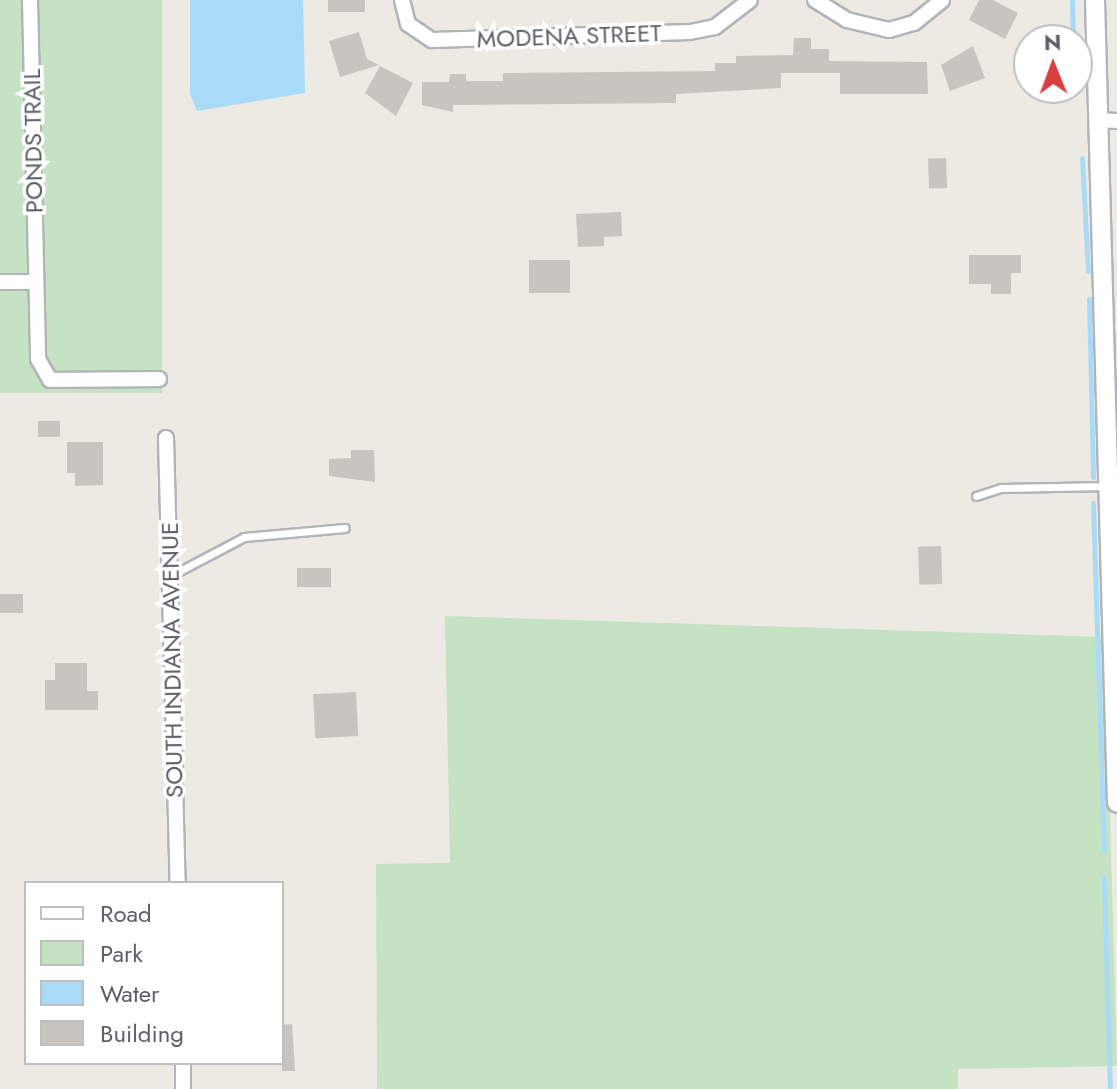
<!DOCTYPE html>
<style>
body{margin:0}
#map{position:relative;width:1117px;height:1089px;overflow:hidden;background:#edeae4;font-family:Jost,sans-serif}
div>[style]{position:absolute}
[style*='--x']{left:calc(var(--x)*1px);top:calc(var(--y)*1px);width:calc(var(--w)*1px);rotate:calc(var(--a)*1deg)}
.green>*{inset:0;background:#c5e2c3;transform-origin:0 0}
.water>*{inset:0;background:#aadbf6}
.stream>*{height:5px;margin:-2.5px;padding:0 2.5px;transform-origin:2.5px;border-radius:2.5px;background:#aadbf6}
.building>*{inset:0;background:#c8c5c0;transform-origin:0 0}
.roads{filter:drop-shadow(2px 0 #b1b4b8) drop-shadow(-2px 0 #b1b4b8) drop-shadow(0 2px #b1b4b8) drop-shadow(0 -2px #b1b4b8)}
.lane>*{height:7px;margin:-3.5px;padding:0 3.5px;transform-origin:3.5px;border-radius:3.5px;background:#fff}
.street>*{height:14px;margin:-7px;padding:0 7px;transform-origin:7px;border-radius:7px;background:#fff}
.secondary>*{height:18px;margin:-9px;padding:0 9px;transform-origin:9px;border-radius:9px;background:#fff}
span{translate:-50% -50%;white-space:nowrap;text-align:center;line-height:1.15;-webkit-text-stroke:7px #fff;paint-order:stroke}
.street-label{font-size:24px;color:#5c5f63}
.legend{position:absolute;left:24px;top:881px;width:260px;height:184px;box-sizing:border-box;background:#fff;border:2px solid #bebfc1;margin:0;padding:10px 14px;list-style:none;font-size:24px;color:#5c5f63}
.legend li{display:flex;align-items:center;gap:16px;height:40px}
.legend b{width:40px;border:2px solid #bebfc1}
.north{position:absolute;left:1013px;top:24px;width:80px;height:80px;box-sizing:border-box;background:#fff;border:2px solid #bebfc1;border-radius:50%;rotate:359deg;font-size:22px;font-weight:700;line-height:32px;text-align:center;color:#5c5f63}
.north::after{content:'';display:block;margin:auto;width:28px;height:36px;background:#d8403f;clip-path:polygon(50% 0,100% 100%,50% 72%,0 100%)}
</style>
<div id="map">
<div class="green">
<div style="left:0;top:0;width:162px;height:393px"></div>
<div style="clip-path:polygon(445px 616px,1105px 637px,1117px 1066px,958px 1069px,958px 1089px,377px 1089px,376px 864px,450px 863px)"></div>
</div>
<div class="water">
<div style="clip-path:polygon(190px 0,303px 0,305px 93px,197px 111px,190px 94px)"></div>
</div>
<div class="stream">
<div style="--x:1072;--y:0;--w:40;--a:88.6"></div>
<div style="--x:1082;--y:158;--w:113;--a:87"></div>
<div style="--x:1089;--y:299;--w:178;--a:88.7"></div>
<div style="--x:1093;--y:503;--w:347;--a:88.2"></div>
<div style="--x:1104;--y:878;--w:211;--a:88.4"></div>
</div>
<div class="building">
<div style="left:328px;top:0;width:37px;height:12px"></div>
<div style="clip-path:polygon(979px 0,993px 0,1018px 13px,1005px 39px,969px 20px)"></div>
<div style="clip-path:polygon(359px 32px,367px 59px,379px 65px,340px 77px,329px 41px)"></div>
<div style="clip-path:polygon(794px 38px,811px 38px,811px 49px,829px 49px,829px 61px,927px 62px,928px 94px,840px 94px,840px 73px,781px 73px,781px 88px,676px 94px,676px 103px,466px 105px,453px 105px,453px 112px,422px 105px,422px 82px,449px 82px,450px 74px,466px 74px,466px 81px,503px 81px,503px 73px,715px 71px,715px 63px,736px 63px,736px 56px,793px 55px)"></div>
<div style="clip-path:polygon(973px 46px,985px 78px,950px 91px,941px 65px)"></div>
<div style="clip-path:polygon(380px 66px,413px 83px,396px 116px,365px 93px)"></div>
<div style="left:946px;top:158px;width:30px;height:18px;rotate:88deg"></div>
<div style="clip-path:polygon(621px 212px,622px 236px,604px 237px,604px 246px,578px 247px,576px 214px)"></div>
<div style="clip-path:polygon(969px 255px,1021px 255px,1021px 273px,1011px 273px,1011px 294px,991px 294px,991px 284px,969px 284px)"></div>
<div style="left:529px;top:260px;width:41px;height:33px"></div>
<div style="left:38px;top:421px;width:22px;height:16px"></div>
<div style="clip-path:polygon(67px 442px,103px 442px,103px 485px,75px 486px,75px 473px,67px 473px)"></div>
<div style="clip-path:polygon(351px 450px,374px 450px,375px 482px,329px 476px,329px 459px,351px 458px)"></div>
<div style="left:941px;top:546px;width:38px;height:23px;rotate:88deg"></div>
<div style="left:297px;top:568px;width:34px;height:19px"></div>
<div style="left:23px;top:594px;width:19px;height:23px;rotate:90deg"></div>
<div style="clip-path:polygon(55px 663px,87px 663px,87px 691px,98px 691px,98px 710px,45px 710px,45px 680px,55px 680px)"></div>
<div style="left:356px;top:692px;width:44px;height:43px;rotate:87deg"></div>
<div style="clip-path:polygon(292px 1024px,295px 1071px,282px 1071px,282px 1025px)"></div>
</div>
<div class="roads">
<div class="lane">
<div style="--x:976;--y:496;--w:26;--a:-18"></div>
<div style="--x:1001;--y:488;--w:107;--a:-1.1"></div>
<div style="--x:172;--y:575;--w:81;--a:-27.8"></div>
<div style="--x:244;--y:537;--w:101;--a:-5.1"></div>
</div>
<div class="street">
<div style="--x:30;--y:0;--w:359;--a:88.7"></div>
<div style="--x:38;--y:359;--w:24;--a:60"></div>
<div style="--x:50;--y:380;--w:109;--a:-0.5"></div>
<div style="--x:402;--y:0;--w:25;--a:76"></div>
<div style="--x:408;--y:24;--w:29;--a:34"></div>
<div style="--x:432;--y:40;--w:258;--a:-1.8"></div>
<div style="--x:690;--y:32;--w:25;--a:-11"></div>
<div style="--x:715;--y:27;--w:44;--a:-37.6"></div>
<div style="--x:815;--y:0;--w:38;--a:32"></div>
<div style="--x:847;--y:20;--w:43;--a:13.4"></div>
<div style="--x:889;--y:30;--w:26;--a:-16"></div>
<div style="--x:914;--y:23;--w:36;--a:-39"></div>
<div style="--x:1097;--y:120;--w:20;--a:3"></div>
<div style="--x:0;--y:282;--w:36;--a:0"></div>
<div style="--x:166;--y:438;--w:445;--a:88.5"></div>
<div style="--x:183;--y:1063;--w:26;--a:90"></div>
</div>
<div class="secondary">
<div style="--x:1095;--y:0;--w:803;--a:88.43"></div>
</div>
</div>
<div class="street-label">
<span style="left:569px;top:36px;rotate:-2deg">MODENA STREET</span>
<span style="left:33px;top:141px;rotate:-91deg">PONDS TRAIL</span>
<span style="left:172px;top:660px;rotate:-91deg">SOUTH INDIANA AVENUE</span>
</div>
<ul class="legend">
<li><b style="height:10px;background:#fff"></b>Road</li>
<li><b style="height:22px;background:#c5e2c3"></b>Park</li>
<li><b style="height:22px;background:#aadbf6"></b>Water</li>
<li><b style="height:22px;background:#c8c5c0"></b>Building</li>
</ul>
<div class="north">N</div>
</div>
